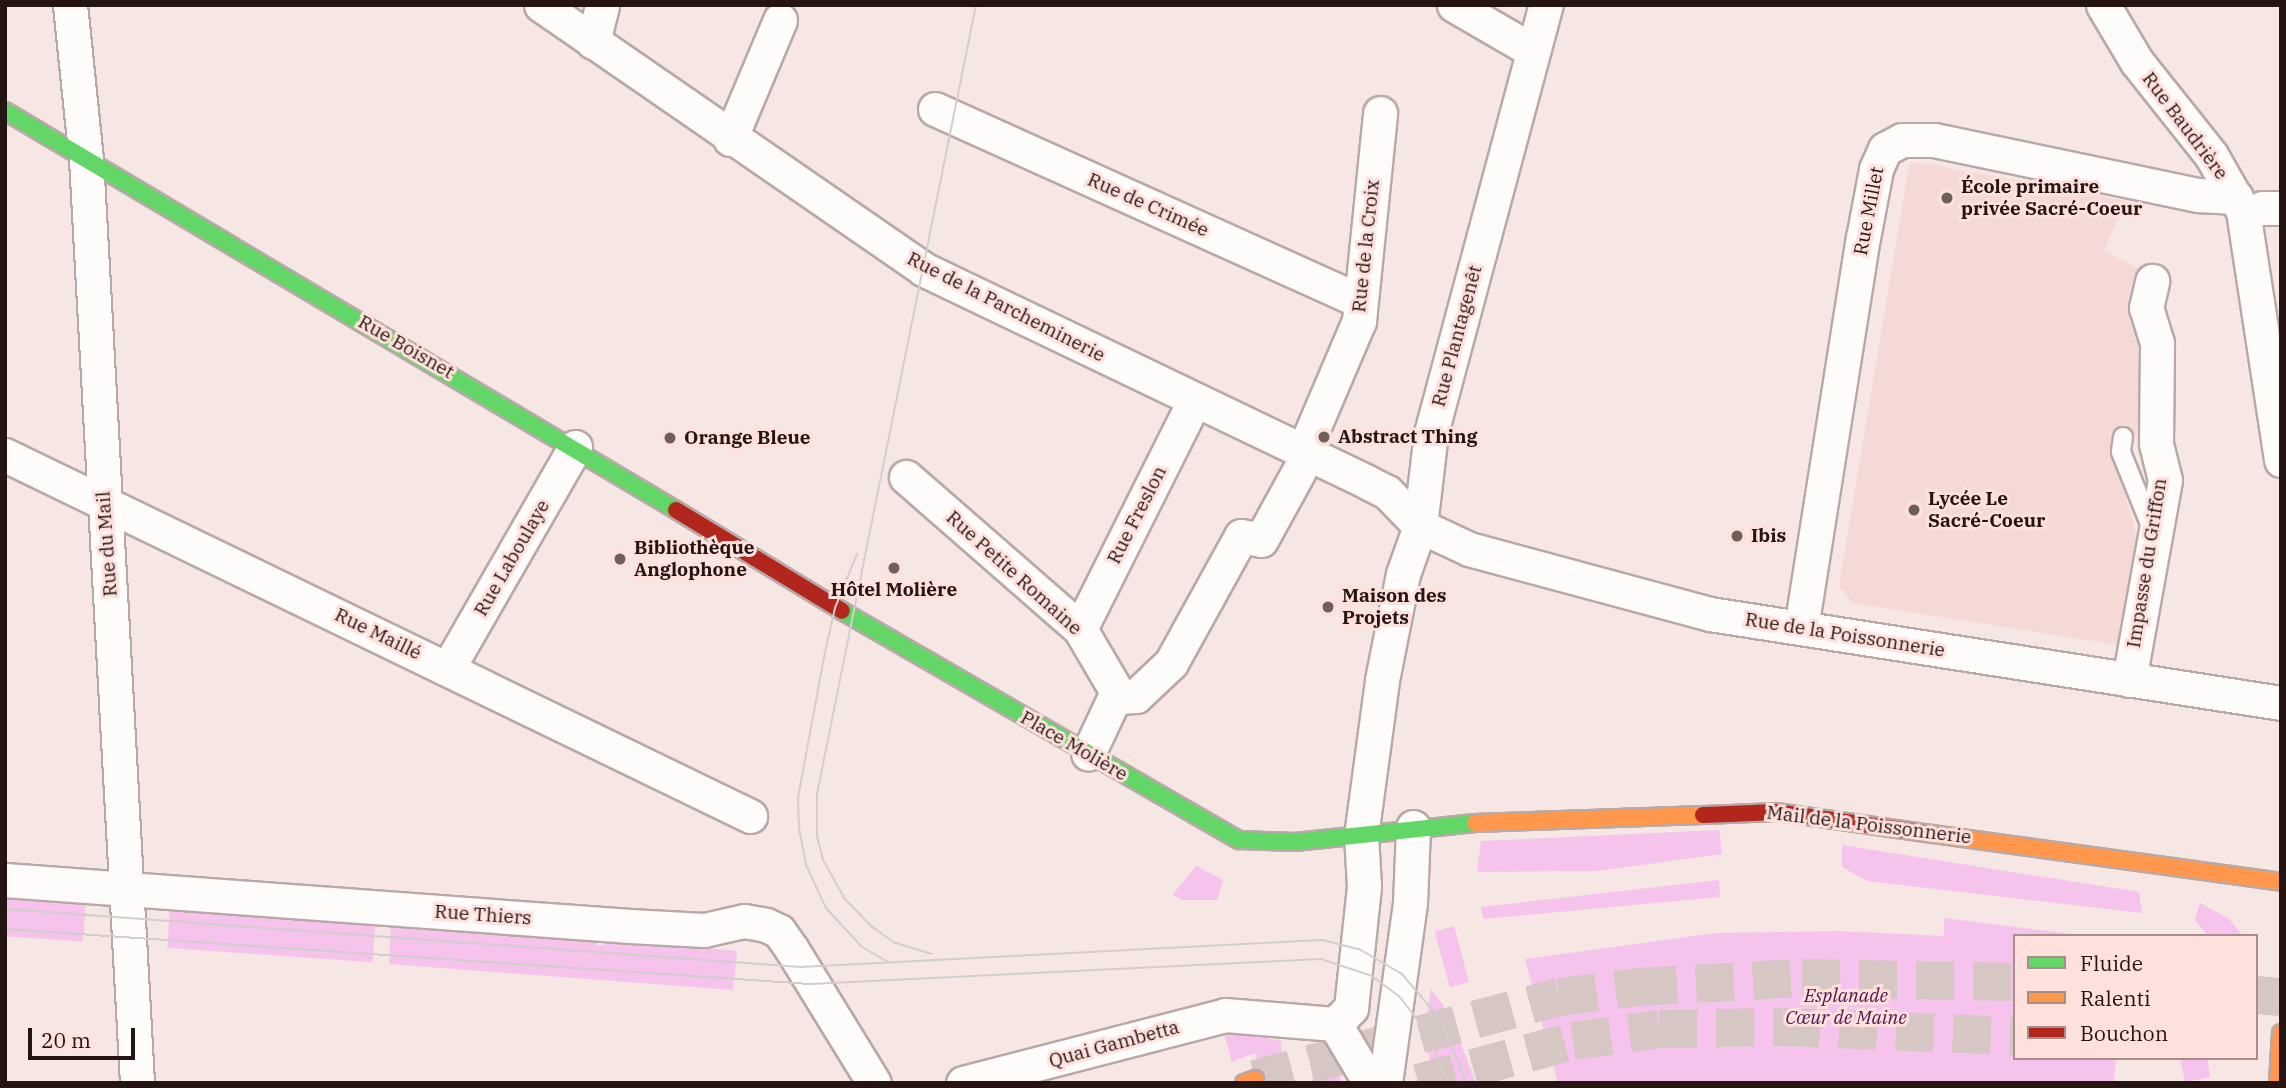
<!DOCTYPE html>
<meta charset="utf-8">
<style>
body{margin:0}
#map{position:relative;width:2286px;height:1088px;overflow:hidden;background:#f6e6e4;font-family:"IBM Plex Serif",serif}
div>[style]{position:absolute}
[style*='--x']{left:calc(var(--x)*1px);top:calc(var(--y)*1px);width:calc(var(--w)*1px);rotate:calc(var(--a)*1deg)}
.built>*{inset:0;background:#f4d9d6}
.green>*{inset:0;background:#f5c3ec;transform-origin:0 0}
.highway-tunnel>*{height:38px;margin-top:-19px;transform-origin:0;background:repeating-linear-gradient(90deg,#d6c6c4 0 38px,transparent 0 57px)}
.roads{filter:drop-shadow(2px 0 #b8a9a7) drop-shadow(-2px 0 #b8a9a7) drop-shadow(0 2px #b8a9a7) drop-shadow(0 -2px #b8a9a7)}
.lane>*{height:18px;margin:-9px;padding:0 9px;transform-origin:9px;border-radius:9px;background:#fefbfb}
.street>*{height:33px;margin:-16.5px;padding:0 16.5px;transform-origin:16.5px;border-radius:16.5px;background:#fefbfb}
.fast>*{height:16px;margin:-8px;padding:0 8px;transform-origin:8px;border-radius:8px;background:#63d668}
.slow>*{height:16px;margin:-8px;padding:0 8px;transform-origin:8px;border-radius:8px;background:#ff974d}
.jam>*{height:16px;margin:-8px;padding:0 8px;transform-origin:8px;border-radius:8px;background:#b3261e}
.tram>*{height:2px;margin:-1px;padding:0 1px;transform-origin:1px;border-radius:1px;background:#d3cece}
.dots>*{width:19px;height:19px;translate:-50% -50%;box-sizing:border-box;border:4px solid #fee0dc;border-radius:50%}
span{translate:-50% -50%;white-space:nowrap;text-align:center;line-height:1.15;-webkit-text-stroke:6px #fee0dc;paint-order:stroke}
.street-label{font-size:19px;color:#241412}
.poi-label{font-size:19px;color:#241412;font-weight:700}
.left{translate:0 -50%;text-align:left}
.park-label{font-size:19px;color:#501450;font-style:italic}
.frame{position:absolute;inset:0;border:7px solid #241412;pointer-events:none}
.legend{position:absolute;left:2013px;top:934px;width:245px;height:126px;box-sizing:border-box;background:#fee0dc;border:2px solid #a78e8b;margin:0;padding:9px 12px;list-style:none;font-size:21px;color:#241412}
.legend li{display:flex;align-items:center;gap:14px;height:35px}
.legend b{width:35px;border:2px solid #a78e8b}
.scale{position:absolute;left:28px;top:1028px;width:107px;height:32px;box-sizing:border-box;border:4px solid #241412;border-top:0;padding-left:9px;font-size:21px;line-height:24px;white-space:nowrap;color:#241412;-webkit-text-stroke:5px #fee0dc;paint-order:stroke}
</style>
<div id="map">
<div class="built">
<div style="clip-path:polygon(1917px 162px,2125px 201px,2104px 251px,2143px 271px,2140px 369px,2145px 376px,2137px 439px,2114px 436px,2112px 444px,2138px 542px,2120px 645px,1852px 603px,1839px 586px,1909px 166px)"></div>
</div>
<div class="green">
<div style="clip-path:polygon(1719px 830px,1722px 854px,1597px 871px,1477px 872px,1481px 841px)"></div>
<div style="clip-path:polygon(1842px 845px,2139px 892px,2142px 913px,1867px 881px,1842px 867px)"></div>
<div style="clip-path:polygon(1196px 866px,1223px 880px,1217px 900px,1181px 900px,1173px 894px)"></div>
<div style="clip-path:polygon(1719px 880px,1720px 897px,1483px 919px,1481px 907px)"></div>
<div style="left:5px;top:896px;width:81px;height:40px;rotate:4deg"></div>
<div style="clip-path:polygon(2200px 903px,2229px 919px,2243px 936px,2208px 936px,2195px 920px)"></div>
<div style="left:170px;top:908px;width:206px;height:40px;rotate:4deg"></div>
<div style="clip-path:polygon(1944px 918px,2089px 936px,2015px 936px,2015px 1058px,2116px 1058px,2114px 1083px,1558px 1083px,1525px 959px,1716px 933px,1838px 931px,1944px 936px)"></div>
<div style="clip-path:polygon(391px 925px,597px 939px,597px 945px,605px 945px,605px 939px,737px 951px,733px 990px,389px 964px)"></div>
<div style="left:1454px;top:926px;width:58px;height:20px;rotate:75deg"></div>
<div style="clip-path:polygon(1431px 989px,1449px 1013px,1476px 1083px,1440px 1083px,1423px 1041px)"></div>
<div style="clip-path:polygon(1223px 1030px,1281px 1041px,1284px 1083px,1265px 1083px,1255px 1053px,1232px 1062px)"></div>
<div style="clip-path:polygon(1308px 1044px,1330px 1049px,1338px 1062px,1341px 1083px,1313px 1083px)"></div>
<div style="clip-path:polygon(2180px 1058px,2207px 1058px,2210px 1077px,2185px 1082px)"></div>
</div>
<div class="highway-tunnel">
<div style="--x:2256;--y:995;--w:25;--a:5"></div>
<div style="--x:1255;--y:1079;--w:315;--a:-15.1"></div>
<div style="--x:1559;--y:997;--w:81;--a:-7.1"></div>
<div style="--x:1639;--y:987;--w:163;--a:-3.2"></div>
<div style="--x:1802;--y:978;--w:213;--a:1.1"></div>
<div style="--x:1418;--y:1083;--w:161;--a:-15.2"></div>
<div style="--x:1573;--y:1041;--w:87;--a:-7.9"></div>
<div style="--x:1659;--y:1029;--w:123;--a:-0.9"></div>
<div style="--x:1782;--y:1027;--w:233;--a:2.2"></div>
</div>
<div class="roads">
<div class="lane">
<div style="--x:2123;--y:437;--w:15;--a:98"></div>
<div style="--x:2121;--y:452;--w:83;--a:68.1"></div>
</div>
<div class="street">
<div style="--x:70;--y:5;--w:155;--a:84.1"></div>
<div style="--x:86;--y:159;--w:925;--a:86.84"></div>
<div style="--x:541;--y:5;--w:464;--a:34.6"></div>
<div style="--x:923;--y:269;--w:492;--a:25.6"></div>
<div style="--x:1367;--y:482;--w:22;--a:27"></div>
<div style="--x:1387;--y:492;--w:47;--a:45.9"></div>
<div style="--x:1420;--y:526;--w:54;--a:25.1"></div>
<div style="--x:1469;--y:549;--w:250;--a:15.1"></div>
<div style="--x:1710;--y:614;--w:578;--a:8.86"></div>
<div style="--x:1454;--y:5;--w:91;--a:30.2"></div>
<div style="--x:2103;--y:5;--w:66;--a:59.2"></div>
<div style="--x:2137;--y:62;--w:119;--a:51.5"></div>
<div style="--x:2211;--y:155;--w:64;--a:60.3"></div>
<div style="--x:2243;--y:211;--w:252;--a:81.3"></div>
<div style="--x:593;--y:42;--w:38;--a:-76"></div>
<div style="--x:935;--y:109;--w:466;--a:24.3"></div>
<div style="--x:730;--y:139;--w:129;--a:-67.2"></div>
<div style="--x:2262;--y:208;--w:19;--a:0"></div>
<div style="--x:1303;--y:452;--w:142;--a:-66.9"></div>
<div style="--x:1359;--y:321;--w:209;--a:-84.2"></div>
<div style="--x:5;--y:455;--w:828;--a:25.85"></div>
<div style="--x:906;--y:477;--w:231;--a:41.1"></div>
<div style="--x:1080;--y:629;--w:73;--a:59.6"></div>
<div style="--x:1117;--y:692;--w:68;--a:115.1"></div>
<div style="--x:1801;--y:628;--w:395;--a:-81"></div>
<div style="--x:1863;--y:238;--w:70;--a:-79.3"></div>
<div style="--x:1876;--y:169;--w:22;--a:-66"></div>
<div style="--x:1885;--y:149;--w:19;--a:-28"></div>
<div style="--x:1902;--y:140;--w:32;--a:0"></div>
<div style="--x:1934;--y:140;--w:270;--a:11.8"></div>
<div style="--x:2198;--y:195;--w:38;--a:3"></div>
<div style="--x:1080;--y:629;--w:255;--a:-63.4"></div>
<div style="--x:448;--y:668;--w:255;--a:-60.1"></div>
<div style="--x:2129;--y:680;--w:203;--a:-79.8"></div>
<div style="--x:2165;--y:480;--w:38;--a:-104"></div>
<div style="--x:2156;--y:443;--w:100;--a:-89.4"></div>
<div style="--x:2157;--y:343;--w:37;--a:-107"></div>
<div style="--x:2146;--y:308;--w:28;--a:-77"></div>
<div style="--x:1117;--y:697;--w:19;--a:-3"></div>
<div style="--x:1136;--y:696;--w:48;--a:-43.3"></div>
<div style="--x:1171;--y:663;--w:145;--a:-61.1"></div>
<div style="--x:1241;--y:536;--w:20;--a:11"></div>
<div style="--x:1261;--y:540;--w:79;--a:-61.2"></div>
<div style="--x:5;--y:880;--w:627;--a:4.21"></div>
<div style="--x:630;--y:926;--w:74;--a:3.1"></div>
<div style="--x:704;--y:930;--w:41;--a:-12.7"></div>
<div style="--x:744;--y:921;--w:22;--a:10"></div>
<div style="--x:766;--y:925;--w:14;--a:25"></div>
<div style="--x:779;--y:931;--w:21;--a:55"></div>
<div style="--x:791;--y:948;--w:158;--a:58.4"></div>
<div style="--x:1335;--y:1024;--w:69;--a:59.3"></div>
<div style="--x:963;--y:1083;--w:271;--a:-14.5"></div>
<div style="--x:1225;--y:1015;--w:110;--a:4.7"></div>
<div style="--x:1335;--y:1024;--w:23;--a:-45"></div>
<div style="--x:1351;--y:1008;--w:123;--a:-83.9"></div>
<div style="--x:1364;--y:886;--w:50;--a:-93.4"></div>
<div style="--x:1361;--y:836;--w:157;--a:-82.3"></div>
<div style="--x:1382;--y:680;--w:108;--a:-78.8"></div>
<div style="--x:1403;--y:574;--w:51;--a:-70.5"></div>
<div style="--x:1420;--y:526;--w:94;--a:-83.3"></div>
<div style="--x:1431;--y:433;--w:443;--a:-75"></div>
<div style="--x:1385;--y:1083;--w:182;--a:-82.1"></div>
<div style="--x:1410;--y:903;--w:76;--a:-87.7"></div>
</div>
<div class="fast">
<div style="--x:5;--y:111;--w:781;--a:30.74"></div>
<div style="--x:842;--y:611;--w:458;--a:30"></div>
<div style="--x:1239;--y:840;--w:56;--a:2"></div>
<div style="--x:1295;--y:842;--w:181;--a:-6"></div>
</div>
<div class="slow">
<div style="--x:1475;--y:823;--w:228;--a:-2"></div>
<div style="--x:1925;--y:833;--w:359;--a:7.8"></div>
<div style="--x:1244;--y:1083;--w:12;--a:-20"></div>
<div style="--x:2278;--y:1083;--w:50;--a:-86.6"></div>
</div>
<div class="jam">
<div style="--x:676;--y:510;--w:194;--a:31.3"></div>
<div style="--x:1703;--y:815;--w:74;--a:-2.3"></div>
<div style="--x:1777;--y:812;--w:149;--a:8.1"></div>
</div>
</div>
<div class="tram">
<div style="--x:857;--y:554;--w:58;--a:112.2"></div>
<div style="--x:835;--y:608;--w:45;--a:102.8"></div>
<div style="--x:825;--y:652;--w:148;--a:100.5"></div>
<div style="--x:798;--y:798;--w:30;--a:88"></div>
<div style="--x:799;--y:828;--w:38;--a:79"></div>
<div style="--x:806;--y:865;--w:47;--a:65.1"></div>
<div style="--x:826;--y:908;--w:53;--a:47.3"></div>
<div style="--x:862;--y:947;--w:28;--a:30"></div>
<div style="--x:5;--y:909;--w:798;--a:4.17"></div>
<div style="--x:801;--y:967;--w:522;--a:-2.97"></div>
<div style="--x:1322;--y:940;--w:38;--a:14"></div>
<div style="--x:1359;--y:949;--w:50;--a:30.2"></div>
<div style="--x:1402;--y:974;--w:59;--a:49.8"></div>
<div style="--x:1440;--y:1019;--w:69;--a:67.1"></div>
<div style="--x:5;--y:929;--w:807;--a:3.91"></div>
<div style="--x:810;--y:984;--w:512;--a:-2.8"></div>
<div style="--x:1321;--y:959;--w:54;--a:18.4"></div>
<div style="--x:1372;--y:976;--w:34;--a:37"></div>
<div style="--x:1399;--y:996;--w:46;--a:52.1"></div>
<div style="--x:1427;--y:1032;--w:55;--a:67.6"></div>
<div style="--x:932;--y:954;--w:39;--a:-163"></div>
<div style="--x:895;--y:943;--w:28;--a:-145"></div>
<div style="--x:872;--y:927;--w:39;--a:-134"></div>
<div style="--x:845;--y:899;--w:45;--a:-119.4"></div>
<div style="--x:823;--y:860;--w:25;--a:-104"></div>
<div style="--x:817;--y:836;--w:42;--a:-90"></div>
<div style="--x:817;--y:794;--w:805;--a:-78.61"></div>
</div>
<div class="dots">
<div style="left:1947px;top:198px;background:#6e5e5c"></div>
<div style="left:1324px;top:437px;background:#6e5e5c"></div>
<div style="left:670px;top:438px;background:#6e5e5c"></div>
<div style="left:1914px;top:510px;background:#6e5e5c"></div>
<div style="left:1737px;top:536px;background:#6e5e5c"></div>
<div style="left:620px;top:559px;background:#6e5e5c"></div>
<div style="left:894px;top:568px;background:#6e5e5c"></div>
<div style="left:1328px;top:607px;background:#6e5e5c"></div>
</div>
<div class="street-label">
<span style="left:2185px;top:126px;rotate:53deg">Rue Baudrière</span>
<span style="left:1148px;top:205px;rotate:24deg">Rue de Crimée</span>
<span style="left:1869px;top:211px;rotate:-79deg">Rue Millet</span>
<span style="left:1366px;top:246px;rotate:-84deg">Rue de la Croix</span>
<span style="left:1006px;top:307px;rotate:27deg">Rue de la Parcheminerie</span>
<span style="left:1457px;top:336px;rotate:-75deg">Rue Plantagenêt</span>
<span style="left:406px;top:347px;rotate:30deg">Rue Boisnet</span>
<span style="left:1137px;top:515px;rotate:-63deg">Rue Freslon</span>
<span style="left:107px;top:544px;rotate:-94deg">Rue du Mail</span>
<span style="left:512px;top:558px;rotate:-60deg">Rue Laboulaye</span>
<span style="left:2147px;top:563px;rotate:-81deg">Impasse du Griffon</span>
<span style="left:1014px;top:573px;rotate:42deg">Rue Petite Romaine</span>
<span style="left:378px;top:634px;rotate:26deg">Rue Maillé</span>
<span style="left:1845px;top:635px;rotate:9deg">Rue de la Poissonnerie</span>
<span style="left:1074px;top:746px;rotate:30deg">Place Molière</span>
<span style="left:1869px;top:825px;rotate:7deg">Mail de la Poissonnerie</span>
<span style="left:483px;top:915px;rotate:4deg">Rue Thiers</span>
<span style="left:1114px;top:1044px;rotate:-15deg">Quai Gambetta</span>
</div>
<div class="poi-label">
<span class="left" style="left:1961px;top:198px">École primaire<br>privée Sacré-Coeur</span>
<span class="left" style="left:1338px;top:437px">Abstract Thing</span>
<span class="left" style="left:684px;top:438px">Orange Bleue</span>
<span class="left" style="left:1928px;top:510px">Lycée Le<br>Sacré-Coeur</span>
<span class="left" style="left:1751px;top:536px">Ibis</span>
<span class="left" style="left:634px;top:559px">Bibliothèque<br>Anglophone</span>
<span style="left:894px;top:590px">Hôtel Molière</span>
<span class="left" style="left:1342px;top:607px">Maison des<br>Projets</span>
</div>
<div class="park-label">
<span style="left:1846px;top:1007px">Esplanade<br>Cœur de Maine</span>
</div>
<div class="frame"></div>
<ul class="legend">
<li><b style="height:9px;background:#63d668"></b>Fluide</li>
<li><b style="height:9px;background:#ff974d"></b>Ralenti</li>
<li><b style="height:9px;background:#b3261e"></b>Bouchon</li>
</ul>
<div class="scale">20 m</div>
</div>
